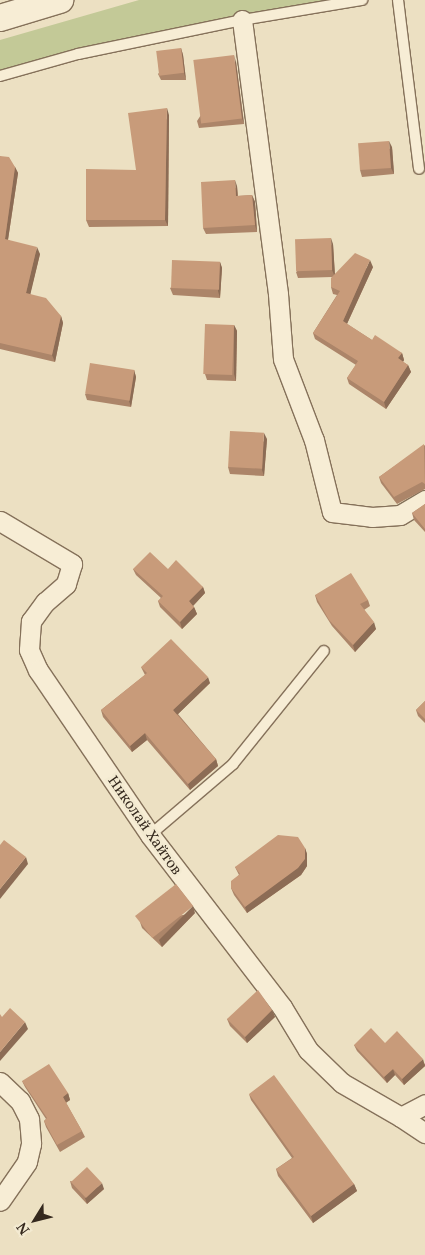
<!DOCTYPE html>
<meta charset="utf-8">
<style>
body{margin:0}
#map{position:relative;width:425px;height:1255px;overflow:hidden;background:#ece0c2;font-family:"Noto Serif",serif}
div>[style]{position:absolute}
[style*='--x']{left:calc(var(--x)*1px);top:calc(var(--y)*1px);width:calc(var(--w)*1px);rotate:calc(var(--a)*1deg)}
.green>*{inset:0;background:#c3c997}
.roads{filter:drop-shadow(1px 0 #85715a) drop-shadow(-1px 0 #85715a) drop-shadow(0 1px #85715a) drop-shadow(0 -1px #85715a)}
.service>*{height:10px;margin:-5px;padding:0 5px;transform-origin:5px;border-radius:5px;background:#f7edd5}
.minor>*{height:19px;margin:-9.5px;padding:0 9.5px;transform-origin:9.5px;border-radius:9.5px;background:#f7edd5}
.secondary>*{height:26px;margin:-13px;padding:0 13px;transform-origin:13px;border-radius:13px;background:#f7edd5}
.wall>*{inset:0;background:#ac8569}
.shaded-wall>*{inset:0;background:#8c6c55}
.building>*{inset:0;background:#c89b7a;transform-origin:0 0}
span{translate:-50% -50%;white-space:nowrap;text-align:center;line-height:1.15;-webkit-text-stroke:5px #f3ead1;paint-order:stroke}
.street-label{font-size:14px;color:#35291e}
.north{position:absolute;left:10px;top:1195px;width:50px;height:50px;-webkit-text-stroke:4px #f3ead1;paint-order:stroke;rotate:234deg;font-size:14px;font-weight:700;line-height:20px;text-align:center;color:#35291e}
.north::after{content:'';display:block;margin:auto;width:18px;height:22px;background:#35291e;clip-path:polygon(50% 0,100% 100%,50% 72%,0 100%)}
</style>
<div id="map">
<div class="green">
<div style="clip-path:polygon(139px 0,362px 0,267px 17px,0 76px,0 40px)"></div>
</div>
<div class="roads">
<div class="service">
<div style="--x:398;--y:0;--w:170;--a:82.9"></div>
<div style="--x:0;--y:76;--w:81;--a:-15.8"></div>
<div style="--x:78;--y:54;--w:167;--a:-11.7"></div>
<div style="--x:242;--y:20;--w:122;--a:-9.5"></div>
<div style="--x:150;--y:835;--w:109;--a:-40.5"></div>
<div style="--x:233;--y:764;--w:145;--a:-51.2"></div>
</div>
<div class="minor">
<div style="--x:242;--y:20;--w:276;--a:82.5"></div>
<div style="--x:278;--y:294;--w:65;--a:85.6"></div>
<div style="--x:283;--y:359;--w:87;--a:69.1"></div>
<div style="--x:314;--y:440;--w:74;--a:76"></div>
<div style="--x:332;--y:512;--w:40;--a:7.1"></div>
<div style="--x:372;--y:517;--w:28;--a:-4"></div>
<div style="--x:400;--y:515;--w:29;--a:-31"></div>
<div style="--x:0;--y:521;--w:84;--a:30.8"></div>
<div style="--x:72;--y:564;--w:21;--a:107"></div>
<div style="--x:66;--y:584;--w:28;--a:139"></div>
<div style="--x:45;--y:602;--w:24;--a:126"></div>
<div style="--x:31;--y:621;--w:29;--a:94"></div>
<div style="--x:29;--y:650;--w:22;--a:66"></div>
<div style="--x:38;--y:670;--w:199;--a:55.8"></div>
<div style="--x:150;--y:835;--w:217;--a:52.5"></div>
<div style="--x:282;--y:1007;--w:50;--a:58.8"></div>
<div style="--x:308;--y:1050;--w:47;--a:44.1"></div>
<div style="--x:342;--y:1083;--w:68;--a:30"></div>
<div style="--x:401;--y:1117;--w:27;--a:-28"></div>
<div style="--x:0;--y:1082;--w:28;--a:44"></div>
<div style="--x:20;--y:1101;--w:20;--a:63"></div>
<div style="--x:29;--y:1119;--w:25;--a:85"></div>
<div style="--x:31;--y:1144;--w:18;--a:103"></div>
<div style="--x:27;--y:1162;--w:47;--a:124.7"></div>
<div style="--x:401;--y:1117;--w:29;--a:34"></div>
</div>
<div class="secondary">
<div style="--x:0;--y:18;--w:63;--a:-16.7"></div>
</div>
</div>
<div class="wall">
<div style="clip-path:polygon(181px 48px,183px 55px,186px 80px,161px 80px,158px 74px)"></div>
<div style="clip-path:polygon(236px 62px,244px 124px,199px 128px,197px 121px)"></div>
<div style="clip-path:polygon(169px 115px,168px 226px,89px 227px,86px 220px,136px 170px)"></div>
<div style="clip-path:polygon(392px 147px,394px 174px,362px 177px,360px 170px)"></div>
<div style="clip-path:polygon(0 156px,15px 167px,18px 173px,8px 240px,40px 254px,30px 294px,61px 316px,63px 323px,55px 362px,0 349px)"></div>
<div style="clip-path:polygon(237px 186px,238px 196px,252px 195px,255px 202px,257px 232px,206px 234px,203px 228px)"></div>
<div style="clip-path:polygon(333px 244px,335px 274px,373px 267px,347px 324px,372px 340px,402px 353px,404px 360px,403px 362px,408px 365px,411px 372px,386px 409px,349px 384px,347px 378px,356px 365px,315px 339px,313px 333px,337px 295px,333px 294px,331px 287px,332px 277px,298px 278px,296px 272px)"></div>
<div style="clip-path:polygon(220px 262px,222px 268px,220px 298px,173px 295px,170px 288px)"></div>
<div style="clip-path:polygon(234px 325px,237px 331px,236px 381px,207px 380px,205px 374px)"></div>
<div style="clip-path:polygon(134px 370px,136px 377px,131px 407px,87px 400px,85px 394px)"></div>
<div style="clip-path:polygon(267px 439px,264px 476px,230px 474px,228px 467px)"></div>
<div style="clip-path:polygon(425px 445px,425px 489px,397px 504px,381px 483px,379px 477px)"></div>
<div style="clip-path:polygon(425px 504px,425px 532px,414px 520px,412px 513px)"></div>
<div style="clip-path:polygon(133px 569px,168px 569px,203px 587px,205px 593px,193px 606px,194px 607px,197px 614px,182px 629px,160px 607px,158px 601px,161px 598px,136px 575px)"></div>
<div style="clip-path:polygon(315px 595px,368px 600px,370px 606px,364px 610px,376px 629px,355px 652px,332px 626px,317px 602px)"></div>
<div style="clip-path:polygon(141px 667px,210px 683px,178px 714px,216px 759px,218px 766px,190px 790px,147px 740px,132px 752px,103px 717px,101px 710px,145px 675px)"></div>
<div style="clip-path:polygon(425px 701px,425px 723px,418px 716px,416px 710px)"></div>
<div style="clip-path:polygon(305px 848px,307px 854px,307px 866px,301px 875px,247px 913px,234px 895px,231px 888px,239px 875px,235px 867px)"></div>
<div style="clip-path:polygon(195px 913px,162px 947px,142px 928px,140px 922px)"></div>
<div style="clip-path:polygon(272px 1010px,275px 1017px,247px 1043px,230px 1026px,227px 1019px)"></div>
<div style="clip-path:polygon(385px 1043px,425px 1064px,425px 1066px,404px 1085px,395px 1075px,387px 1083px,357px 1051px,354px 1045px)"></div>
<div style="clip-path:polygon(22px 1081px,68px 1093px,70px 1100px,66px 1103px,82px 1131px,85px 1137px,60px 1152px,46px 1127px,44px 1121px,46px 1119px,25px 1087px)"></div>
<div style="clip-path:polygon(249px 1094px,354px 1184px,357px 1191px,313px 1223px,278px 1176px,276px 1169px,292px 1158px,251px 1100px)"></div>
<div style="clip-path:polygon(70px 1181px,104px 1189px,87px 1204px,72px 1188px)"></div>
</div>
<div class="shaded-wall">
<div style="clip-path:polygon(181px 48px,183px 55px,186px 80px,184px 73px)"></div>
<div style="clip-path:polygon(234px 55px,236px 62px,244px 124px,242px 118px)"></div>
<div style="clip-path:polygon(167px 108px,169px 115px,168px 226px,165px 220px)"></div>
<div style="clip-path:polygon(389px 141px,392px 147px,394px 174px,391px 168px)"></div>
<div style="clip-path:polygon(15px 167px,18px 173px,7px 246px,5px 239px)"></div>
<div style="clip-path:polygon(235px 180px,237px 186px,238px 203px,236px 196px)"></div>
<div style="clip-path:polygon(252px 195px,255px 202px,257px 232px,255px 225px)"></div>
<div style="clip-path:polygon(331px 238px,333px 244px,335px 277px,332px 270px)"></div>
<div style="clip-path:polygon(37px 247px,40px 254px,29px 300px,26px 293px)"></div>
<div style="clip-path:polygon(370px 260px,373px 267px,345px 328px,343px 321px)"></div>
<div style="clip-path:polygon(220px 262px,222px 268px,220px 298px,218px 291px)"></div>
<div style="clip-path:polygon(61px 316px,63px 323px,55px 362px,52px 355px)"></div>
<div style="clip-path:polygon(234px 325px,237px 331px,236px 381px,234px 374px)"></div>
<div style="clip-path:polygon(402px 353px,404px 360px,401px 365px,398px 358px)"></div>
<div style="clip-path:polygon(408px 365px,411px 372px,386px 409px,384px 402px)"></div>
<div style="clip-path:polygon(134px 370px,136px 377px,131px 407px,129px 401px)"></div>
<div style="clip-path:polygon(264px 433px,267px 439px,264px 476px,262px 470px)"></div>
<div style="clip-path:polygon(203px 587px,205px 593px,191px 608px,189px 601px)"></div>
<div style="clip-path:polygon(194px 607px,197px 614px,182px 629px,180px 622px)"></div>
<div style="clip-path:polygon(374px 622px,376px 629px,355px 652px,353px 645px)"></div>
<div style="clip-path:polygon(208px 677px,210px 683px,176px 716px,173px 710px)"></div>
<div style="clip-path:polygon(145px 733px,147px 740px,132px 752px,130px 746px)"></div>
<div style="clip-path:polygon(216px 759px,218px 766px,190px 790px,188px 784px)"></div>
<div style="clip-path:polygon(305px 848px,307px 854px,307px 866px,301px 875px,247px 913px,245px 907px)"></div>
<div style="clip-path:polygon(26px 857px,28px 864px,0 899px,0 889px)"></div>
<div style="clip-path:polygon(193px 906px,195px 913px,162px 947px,159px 940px)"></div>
<div style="clip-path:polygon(272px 1010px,275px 1017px,247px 1043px,245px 1037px)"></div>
<div style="clip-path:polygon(25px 1022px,28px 1029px,0 1061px,0 1052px)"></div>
<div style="clip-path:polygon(423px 1059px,425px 1066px,404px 1085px,402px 1079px)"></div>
<div style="clip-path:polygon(393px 1069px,395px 1075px,387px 1083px,384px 1077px)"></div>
<div style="clip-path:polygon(68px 1093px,70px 1100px,65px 1103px,63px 1097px)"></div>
<div style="clip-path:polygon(102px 1183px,104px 1189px,87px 1204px,85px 1198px)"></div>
<div style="clip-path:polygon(354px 1184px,357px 1191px,313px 1223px,311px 1216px)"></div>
</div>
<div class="building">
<div style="left:181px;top:48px;width:25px;height:25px;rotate:83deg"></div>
<div style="left:234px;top:55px;width:64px;height:41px;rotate:83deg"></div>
<div style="clip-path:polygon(167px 108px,165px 220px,86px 220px,86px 169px,136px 170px,128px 113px)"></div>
<div style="left:389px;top:141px;width:27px;height:31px;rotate:86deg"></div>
<div style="clip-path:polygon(0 156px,9px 157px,15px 167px,5px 239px,37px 247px,26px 293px,46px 298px,61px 316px,52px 355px,0 343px)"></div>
<div style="clip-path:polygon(235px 180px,236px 196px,252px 195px,255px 225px,203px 228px,201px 182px)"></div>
<div style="left:331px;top:238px;width:32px;height:36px;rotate:88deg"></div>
<div style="clip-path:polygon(355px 253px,370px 260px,343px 321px,372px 340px,375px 335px,402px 353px,398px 358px,408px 365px,384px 402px,347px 378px,358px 361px,313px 333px,340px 291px,331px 287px,331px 278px)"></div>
<div style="left:172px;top:260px;width:48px;height:28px;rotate:2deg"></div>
<div style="left:205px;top:324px;width:29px;height:50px;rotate:2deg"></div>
<div style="left:90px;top:363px;width:45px;height:31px;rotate:9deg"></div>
<div style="left:230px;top:431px;width:34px;height:36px;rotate:3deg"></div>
<div style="clip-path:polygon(424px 444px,425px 484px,422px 482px,394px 497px,379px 477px)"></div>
<div style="clip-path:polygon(425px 504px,425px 529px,412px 513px)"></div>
<div style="clip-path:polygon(150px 552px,168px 569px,176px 560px,203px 587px,189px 601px,194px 607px,180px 622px,158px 601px,163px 596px,133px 569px)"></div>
<div style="clip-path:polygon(351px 573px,368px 600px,360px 604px,374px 622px,353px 645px,329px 620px,315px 595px)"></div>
<div style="clip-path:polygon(171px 639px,208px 677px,173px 710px,216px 759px,188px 784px,145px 733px,130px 746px,101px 710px,147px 673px,141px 667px)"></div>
<div style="clip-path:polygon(425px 701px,425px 719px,416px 710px)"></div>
<div style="clip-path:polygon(278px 835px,298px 837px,305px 848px,305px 859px,298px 868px,245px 907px,231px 888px,231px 881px,240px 874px,235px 867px)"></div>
<div style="clip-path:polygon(4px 840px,26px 857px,0 889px,0 845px)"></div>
<div style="left:176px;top:884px;width:28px;height:52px;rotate:52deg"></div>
<div style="clip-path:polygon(258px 990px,272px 1010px,245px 1037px,227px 1019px)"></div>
<div style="clip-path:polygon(10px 1008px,25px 1022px,0 1052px,0 1014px,2px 1017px)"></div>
<div style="clip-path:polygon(371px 1028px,385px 1043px,397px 1031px,423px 1059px,402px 1079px,393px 1069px,384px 1077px,354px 1045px)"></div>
<div style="clip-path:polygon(49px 1064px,68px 1093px,63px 1097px,82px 1131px,57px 1145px,44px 1121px,47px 1118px,22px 1081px)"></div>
<div style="clip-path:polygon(274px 1075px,354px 1184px,311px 1216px,276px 1169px,294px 1157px,249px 1094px)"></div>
<div style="left:87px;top:1167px;width:22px;height:22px;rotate:47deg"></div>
</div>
<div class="street-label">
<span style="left:145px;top:825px;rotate:55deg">Николай Хайтов</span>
</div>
<div class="north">N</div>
</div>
